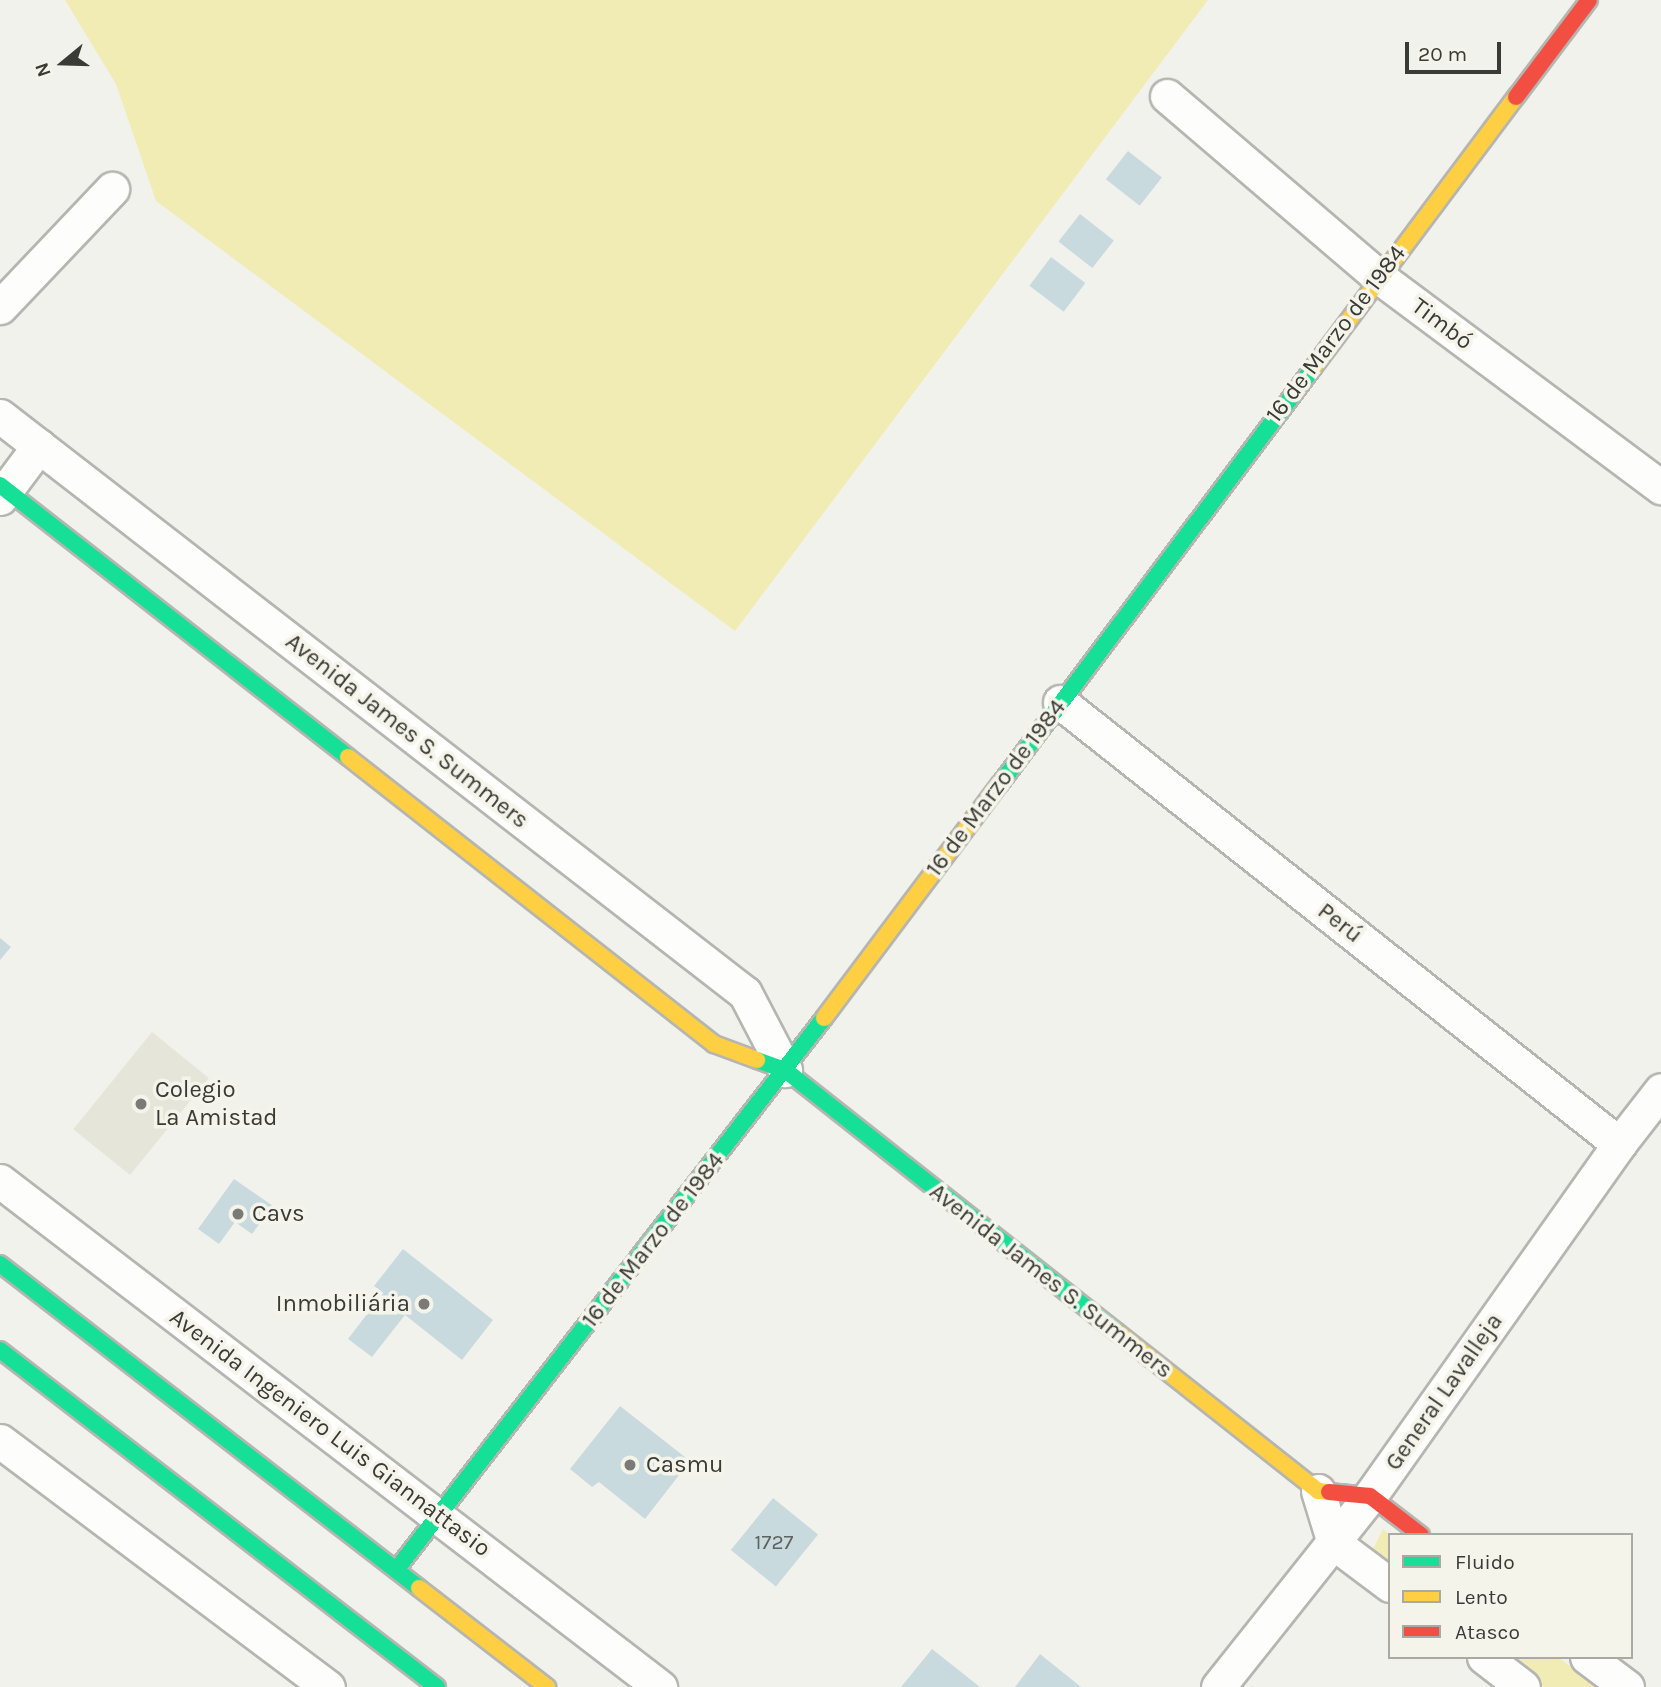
<!DOCTYPE html>
<meta charset="utf-8">
<style>
body{margin:0}
#map{position:relative;width:1661px;height:1687px;overflow:hidden;background:#f2f2ec;font-family:Karla,sans-serif}
div>[style]{position:absolute}
[style*='--x']{left:calc(var(--x)*1px);top:calc(var(--y)*1px);width:calc(var(--w)*1px);rotate:calc(var(--a)*1deg)}
.built>*{inset:0;background:#e6e5d9;transform-origin:0 0}
.green>*{inset:0;background:#f1ebb4}
.building>*{inset:0;background:#c9dadf;transform-origin:0 0}
.roads{filter:drop-shadow(2px 0 #b5b5b1) drop-shadow(-2px 0 #b5b5b1) drop-shadow(0 2px #b5b5b1) drop-shadow(0 -2px #b5b5b1)}
.street>*{height:33px;margin:-16.5px;padding:0 16.5px;transform-origin:16.5px;border-radius:16.5px;background:#fdfdfc}
.fast>*{height:16px;margin:-8px;padding:0 8px;transform-origin:8px;border-radius:8px;background:#16e098}
.slow>*{height:16px;margin:-8px;padding:0 8px;transform-origin:8px;border-radius:8px;background:#ffcf43}
.jam>*{height:16px;margin:-8px;padding:0 8px;transform-origin:8px;border-radius:8px;background:#f24e42}
.dots>*{width:19px;height:19px;translate:-50% -50%;box-sizing:border-box;border:4px solid #f4f4ea;border-radius:50%}
span{translate:-50% -50%;white-space:nowrap;text-align:center;line-height:1.15;-webkit-text-stroke:7px #f4f4ea;paint-order:stroke}
.number-label{font-size:21px;color:#5e6260}
.number-label span{-webkit-text-stroke-width:0}
.street-label{font-size:24px;color:#3a3a36}
.poi-label{font-size:24px;color:#3a3a36}
.left{translate:0 -50%;text-align:left}
.right{translate:-100% -50%;text-align:right}
.legend{position:absolute;left:1388px;top:1533px;width:245px;height:126px;box-sizing:border-box;background:#f4f4ea;border:2px solid #aaaaa2;margin:0;padding:9px 12px;list-style:none;font-size:21px;color:#3a3a36}
.legend li{display:flex;align-items:center;gap:14px;height:35px}
.legend b{width:35px;border:2px solid #aaaaa2}
.north{position:absolute;left:28px;top:28px;width:70px;height:70px;-webkit-text-stroke:5px #f4f4ea;paint-order:stroke;rotate:251deg;font-size:19px;font-weight:700;line-height:28px;text-align:center;color:#3a3a36}
.north::after{content:'';display:block;margin:auto;width:24px;height:32px;background:#3a3a36;clip-path:polygon(50% 0,100% 100%,50% 72%,0 100%)}
.scale{position:absolute;left:1405px;top:42px;width:96px;height:32px;box-sizing:border-box;border:4px solid #3a3a36;border-top:0;padding-left:9px;font-size:21px;line-height:24px;white-space:nowrap;color:#3a3a36;-webkit-text-stroke:5px #f4f4ea;paint-order:stroke}
</style>
<div id="map">
<div class="built">
<div style="left:152px;top:1032px;width:73px;height:125px;rotate:39deg"></div>
</div>
<div class="green">
<div style="clip-path:polygon(65px 0,1208px 0,735px 631px,156px 201px,116px 84px)"></div>
<div style="clip-path:polygon(1383px 1529px,1390px 1535px,1390px 1569px,1370px 1555px)"></div>
<div style="clip-path:polygon(1505px 1657px,1558px 1657px,1598px 1687px,1544px 1687px)"></div>
</div>
<div class="building">
<div style="left:1128px;top:151px;width:43px;height:36px;rotate:38deg"></div>
<div style="left:1080px;top:214px;width:43px;height:35px;rotate:38deg"></div>
<div style="left:1051px;top:257px;width:43px;height:36px;rotate:37deg"></div>
<div style="clip-path:polygon(0 938px,11px 947px,0 960px)"></div>
<div style="clip-path:polygon(234px 1179px,273px 1206px,252px 1234px,235px 1222px,219px 1244px,198px 1229px)"></div>
<div style="clip-path:polygon(403px 1249px,493px 1320px,462px 1360px,405px 1315px,372px 1357px,348px 1339px,383px 1293px,374px 1286px)"></div>
<div style="clip-path:polygon(620px 1406px,690px 1461px,645px 1519px,599px 1482px,592px 1487px,570px 1469px)"></div>
<div style="left:773px;top:1498px;width:58px;height:67px;rotate:39deg"></div>
<div style="clip-path:polygon(932px 1649px,980px 1687px,901px 1687px)"></div>
<div style="clip-path:polygon(1040px 1654px,1081px 1687px,1015px 1687px)"></div>
</div>
<div class="roads">
<div class="street">
<div style="--x:1167;--y:96;--w:279;--a:40.5"></div>
<div style="--x:1379;--y:277;--w:352;--a:36.7"></div>
<div style="--x:0;--y:307;--w:163;--a:-46.5"></div>
<div style="--x:0;--y:416;--w:942;--a:37.76"></div>
<div style="--x:745;--y:993;--w:87;--a:62.5"></div>
<div style="--x:0;--y:498;--w:65;--a:-53.1"></div>
<div style="--x:1060;--y:702;--w:713;--a:38.33"></div>
<div style="--x:0;--y:1181;--w:832;--a:37.48"></div>
<div style="--x:0;--y:1441;--w:410;--a:36.9"></div>
<div style="--x:1318;--y:1491;--w:54;--a:72.9"></div>
<div style="--x:1334;--y:1543;--w:70;--a:36.9"></div>
<div style="--x:1484;--y:1657;--w:49;--a:37.6"></div>
<div style="--x:1587;--y:1657;--w:50;--a:36.9"></div>
<div style="--x:1218;--y:1687;--w:244;--a:-51.5"></div>
<div style="--x:1370;--y:1496;--w:431;--a:-54.7"></div>
<div style="--x:1619;--y:1144;--w:68;--a:-52.1"></div>
</div>
<div class="fast">
<div style="--x:0;--y:485;--w:442;--a:38"></div>
<div style="--x:1000;--y:784;--w:521;--a:-53.04"></div>
<div style="--x:757;--y:1060;--w:30;--a:20"></div>
<div style="--x:785;--y:1070;--w:423;--a:38.3"></div>
<div style="--x:0;--y:1264;--w:530;--a:37.71"></div>
<div style="--x:0;--y:1350;--w:552;--a:37.64"></div>
<div style="--x:396;--y:1570;--w:698;--a:-52.21"></div>
</div>
<div class="slow">
<div style="--x:1313;--y:368;--w:339;--a:-53.2"></div>
<div style="--x:348;--y:757;--w:465;--a:38.1"></div>
<div style="--x:714;--y:1044;--w:46;--a:20.4"></div>
<div style="--x:824;--y:1018;--w:293;--a:-53.1"></div>
<div style="--x:1117;--y:1332;--w:256;--a:38.3"></div>
<div style="--x:1318;--y:1491;--w:11;--a:5"></div>
<div style="--x:419;--y:1588;--w:162;--a:37.7"></div>
</div>
<div class="jam">
<div style="--x:1516;--y:97;--w:121;--a:-53"></div>
<div style="--x:1329;--y:1492;--w:41;--a:5.6"></div>
<div style="--x:1370;--y:1496;--w:64;--a:37.4"></div>
</div>
</div>
<div class="dots">
<div style="left:141px;top:1104px;background:#7a7a76"></div>
<div style="left:238px;top:1214px;background:#7a7a76"></div>
<div style="left:424px;top:1304px;background:#7a7a76"></div>
<div style="left:630px;top:1465px;background:#7a7a76"></div>
</div>
<div class="number-label">
<span style="left:774px;top:1542px">1727</span>
</div>
<div class="street-label">
<span style="left:1442px;top:324px;rotate:37deg">Timbó</span>
<span style="left:1336px;top:334px;rotate:-53deg">16 de Marzo de 1984</span>
<span style="left:407px;top:731px;rotate:38deg">Avenida James S. Summers</span>
<span style="left:996px;top:788px;rotate:-53deg">16 de Marzo de 1984</span>
<span style="left:1340px;top:923px;rotate:38deg">Perú</span>
<span style="left:653px;top:1240px;rotate:-52deg">16 de Marzo de 1984</span>
<span style="left:1051px;top:1281px;rotate:38deg">Avenida James S. Summers</span>
<span style="left:1444px;top:1392px;rotate:-55deg">General Lavalleja</span>
<span style="left:330px;top:1433px;rotate:37deg">Avenida Ingeniero Luis Giannattasio</span>
</div>
<div class="poi-label">
<span class="left" style="left:155px;top:1104px">Colegio<br>La Amistad</span>
<span class="left" style="left:252px;top:1214px">Cavs</span>
<span class="right" style="left:410px;top:1304px">Inmobiliária</span>
<span class="left" style="left:646px;top:1465px">Casmu</span>
</div>
<ul class="legend">
<li><b style="height:9px;background:#16e098"></b>Fluido</li>
<li><b style="height:9px;background:#ffcf43"></b>Lento</li>
<li><b style="height:9px;background:#f24e42"></b>Atasco</li>
</ul>
<div class="north">N</div>
<div class="scale">20 m</div>
</div>
